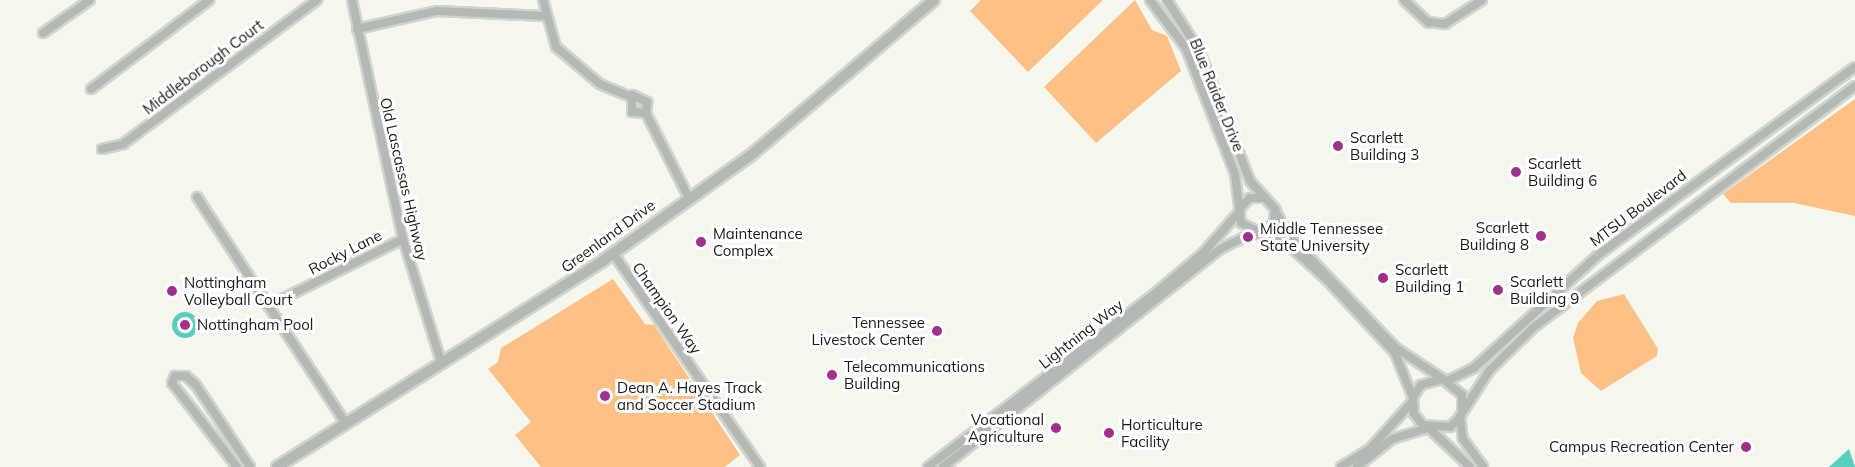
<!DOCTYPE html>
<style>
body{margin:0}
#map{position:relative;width:1855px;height:467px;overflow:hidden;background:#f4f7ee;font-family:Mulish,sans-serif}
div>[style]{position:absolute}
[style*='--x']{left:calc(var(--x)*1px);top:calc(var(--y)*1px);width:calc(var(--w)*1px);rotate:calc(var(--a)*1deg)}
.green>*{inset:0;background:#fec084}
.water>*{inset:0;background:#59cebd}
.round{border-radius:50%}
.roads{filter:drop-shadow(2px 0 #d1d4cc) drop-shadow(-2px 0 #d1d4cc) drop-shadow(0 2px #d1d4cc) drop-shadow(0 -2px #d1d4cc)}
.minor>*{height:8px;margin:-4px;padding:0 4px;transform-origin:4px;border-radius:4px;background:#b5b9b6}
.tertiary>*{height:10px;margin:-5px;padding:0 5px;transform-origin:5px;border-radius:5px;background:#b5b9b6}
.dots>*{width:16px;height:16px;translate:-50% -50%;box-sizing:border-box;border:3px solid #fff;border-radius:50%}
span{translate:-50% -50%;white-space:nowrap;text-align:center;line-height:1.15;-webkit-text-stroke:6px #fff;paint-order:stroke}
.street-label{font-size:15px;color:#1a1b18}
.poi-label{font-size:15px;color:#1a1b18}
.left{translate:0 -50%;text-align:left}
.right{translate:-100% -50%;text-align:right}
</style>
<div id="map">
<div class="green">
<div style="clip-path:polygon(981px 0,1103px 0,1028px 72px,970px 11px)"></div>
<div style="clip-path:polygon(1135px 0,1152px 30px,1167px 36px,1181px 71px,1096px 143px,1044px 87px)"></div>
<div style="clip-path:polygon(1855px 99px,1855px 216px,1794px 203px,1731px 203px,1723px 194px)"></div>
<div style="clip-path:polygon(613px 279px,645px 324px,654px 325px,740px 455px,725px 467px,541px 467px,515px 435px,531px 422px,488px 369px,498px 362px,501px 348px)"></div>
<div style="clip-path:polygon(1624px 294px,1658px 349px,1657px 356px,1601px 391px,1581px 373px,1573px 338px,1578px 323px,1597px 301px)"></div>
</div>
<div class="water">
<div class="round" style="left:172px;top:312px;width:26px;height:26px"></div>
<div style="clip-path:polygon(1849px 449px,1855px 467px,1829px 467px)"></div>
</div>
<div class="roads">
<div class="minor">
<div style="--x:352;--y:0;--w:244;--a:78"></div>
<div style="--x:403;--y:239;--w:129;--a:72.8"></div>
<div style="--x:543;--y:0;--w:49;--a:74.5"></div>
<div style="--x:556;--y:47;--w:57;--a:40.1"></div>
<div style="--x:600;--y:84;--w:33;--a:23"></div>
<div style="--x:1150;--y:0;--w:60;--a:53.1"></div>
<div style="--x:1186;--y:48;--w:135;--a:68.7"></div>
<div style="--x:1235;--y:174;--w:49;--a:83"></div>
<div style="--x:1241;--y:223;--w:58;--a:26.6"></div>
<div style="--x:1293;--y:249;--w:46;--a:42.4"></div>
<div style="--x:1327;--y:280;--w:100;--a:47"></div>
<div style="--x:1395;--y:353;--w:48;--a:68.2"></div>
<div style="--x:1167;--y:0;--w:62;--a:57.6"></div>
<div style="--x:1200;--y:52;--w:138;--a:68.8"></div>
<div style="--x:1250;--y:181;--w:38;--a:48"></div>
<div style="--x:1275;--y:209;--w:15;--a:94"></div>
<div style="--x:1274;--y:224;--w:20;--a:150"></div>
<div style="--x:1404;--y:0;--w:33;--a:43"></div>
<div style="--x:1428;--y:22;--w:17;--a:7"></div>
<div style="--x:1445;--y:24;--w:44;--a:-33"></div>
<div style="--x:357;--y:29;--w:82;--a:-12.7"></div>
<div style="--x:437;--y:11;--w:107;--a:2.7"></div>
<div style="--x:43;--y:33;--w:57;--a:-35.1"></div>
<div style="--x:91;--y:89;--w:148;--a:-37"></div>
<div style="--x:646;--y:113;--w:14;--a:-176"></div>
<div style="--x:632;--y:112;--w:17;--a:-90"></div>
<div style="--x:632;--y:95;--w:17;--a:25"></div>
<div style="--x:647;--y:102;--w:11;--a:95"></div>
<div style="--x:646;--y:113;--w:95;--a:63.2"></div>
<div style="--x:102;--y:149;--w:22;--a:-13"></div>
<div style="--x:123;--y:144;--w:242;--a:-36.6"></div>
<div style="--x:197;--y:197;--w:268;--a:56.7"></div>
<div style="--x:1240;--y:208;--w:14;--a:-45"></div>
<div style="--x:1250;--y:198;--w:15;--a:0"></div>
<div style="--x:1277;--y:214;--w:24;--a:62"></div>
<div style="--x:1288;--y:235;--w:156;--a:46.3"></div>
<div style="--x:1396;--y:348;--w:53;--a:33.4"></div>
<div style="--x:613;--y:253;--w:260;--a:55.5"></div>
<div style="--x:268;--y:306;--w:151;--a:-26.4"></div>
<div style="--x:1447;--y:381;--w:30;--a:-26"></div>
<div style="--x:1474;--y:368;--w:168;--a:-42.3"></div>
<div style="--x:1598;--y:255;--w:318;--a:-36.2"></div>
<div style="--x:1462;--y:412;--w:17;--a:-90"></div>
<div style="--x:1462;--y:395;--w:25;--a:-140"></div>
<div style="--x:1443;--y:379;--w:23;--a:165"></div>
<div style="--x:1421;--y:385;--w:15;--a:122"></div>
<div style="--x:1413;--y:398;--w:16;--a:86"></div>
<div style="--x:1414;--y:414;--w:14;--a:51"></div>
<div style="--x:1423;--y:425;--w:27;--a:4"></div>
<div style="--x:1450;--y:427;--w:13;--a:-45"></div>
<div style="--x:1459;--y:418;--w:56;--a:-57.4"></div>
<div style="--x:1489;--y:371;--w:63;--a:-44.4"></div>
<div style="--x:1534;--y:327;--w:401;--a:-36.9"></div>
<div style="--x:1460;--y:416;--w:23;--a:83"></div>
<div style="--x:1463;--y:439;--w:34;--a:54"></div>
<div style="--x:1430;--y:429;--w:55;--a:43.5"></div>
<div style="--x:237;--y:467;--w:106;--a:-127.7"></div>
<div style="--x:172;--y:383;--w:8;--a:-67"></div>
<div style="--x:175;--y:376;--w:11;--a:0"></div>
<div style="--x:186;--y:376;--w:13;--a:42"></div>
<div style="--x:196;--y:385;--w:98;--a:56.6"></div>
<div style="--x:928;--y:467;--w:290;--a:-37.4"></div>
<div style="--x:1158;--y:291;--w:60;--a:-40.3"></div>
<div style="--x:1204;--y:252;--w:55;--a:-48.7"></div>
<div style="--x:943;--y:467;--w:352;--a:-38.2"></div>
<div style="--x:1220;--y:249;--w:37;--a:-26"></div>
<div style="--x:1341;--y:467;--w:34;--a:-32"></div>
<div style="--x:1370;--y:449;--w:63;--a:-48.2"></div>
<div style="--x:1357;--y:467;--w:45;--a:-38.7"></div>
<div style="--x:1392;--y:439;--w:38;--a:-17"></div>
</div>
<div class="tertiary">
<div style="--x:277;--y:467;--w:387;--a:-32.3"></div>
<div style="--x:604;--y:260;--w:179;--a:-35.5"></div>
<div style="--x:750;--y:156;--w:241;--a:-40.3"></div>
</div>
</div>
<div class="dots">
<div style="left:1338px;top:146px;background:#a12f8c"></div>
<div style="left:1516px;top:172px;background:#a12f8c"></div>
<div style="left:1541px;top:236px;background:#a12f8c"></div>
<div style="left:1248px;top:237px;background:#a12f8c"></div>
<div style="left:701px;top:242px;background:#a12f8c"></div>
<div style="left:1383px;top:278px;background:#a12f8c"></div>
<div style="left:1498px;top:290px;background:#a12f8c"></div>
<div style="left:172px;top:291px;background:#a12f8c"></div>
<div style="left:185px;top:325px;background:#a12f8c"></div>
<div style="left:937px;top:331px;background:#a12f8c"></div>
<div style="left:832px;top:375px;background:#a12f8c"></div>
<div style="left:605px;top:396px;background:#a12f8c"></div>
<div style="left:1056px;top:428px;background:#a12f8c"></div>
<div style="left:1109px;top:433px;background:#a12f8c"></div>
<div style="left:1746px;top:447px;background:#a12f8c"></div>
</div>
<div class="street-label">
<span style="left:203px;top:67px;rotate:-37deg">Middleborough Court</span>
<span style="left:1217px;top:95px;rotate:68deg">Blue Raider Drive</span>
<span style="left:404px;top:179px;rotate:77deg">Old Lascassas Highway</span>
<span style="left:1638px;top:208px;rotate:-37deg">MTSU Boulevard</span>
<span style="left:608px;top:236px;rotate:-36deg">Greenland Drive</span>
<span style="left:345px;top:252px;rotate:-27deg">Rocky Lane</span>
<span style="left:667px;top:308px;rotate:55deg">Champion Way</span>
<span style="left:1081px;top:334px;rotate:-38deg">Lightning Way</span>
</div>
<div class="poi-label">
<span class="left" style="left:1350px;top:146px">Scarlett<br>Building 3</span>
<span class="left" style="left:1528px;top:172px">Scarlett<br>Building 6</span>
<span class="right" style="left:1529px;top:236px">Scarlett<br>Building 8</span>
<span class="left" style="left:1260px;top:237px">Middle Tennessee<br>State University</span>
<span class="left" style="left:713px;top:242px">Maintenance<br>Complex</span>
<span class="left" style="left:1395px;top:278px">Scarlett<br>Building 1</span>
<span class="left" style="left:1510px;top:290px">Scarlett<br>Building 9</span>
<span class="left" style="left:184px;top:291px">Nottingham<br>Volleyball Court</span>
<span class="right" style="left:925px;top:331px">Tennessee<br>Livestock Center</span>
<span class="left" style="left:197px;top:325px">Nottingham Pool</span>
<span class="left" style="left:844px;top:375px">Telecommunications<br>Building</span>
<span class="left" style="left:617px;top:396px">Dean A. Hayes Track<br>and Soccer Stadium</span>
<span class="right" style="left:1044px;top:428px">Vocational<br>Agriculture</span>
<span class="left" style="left:1121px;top:433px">Horticulture<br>Facility</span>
<span class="right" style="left:1734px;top:447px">Campus Recreation Center</span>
</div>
</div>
